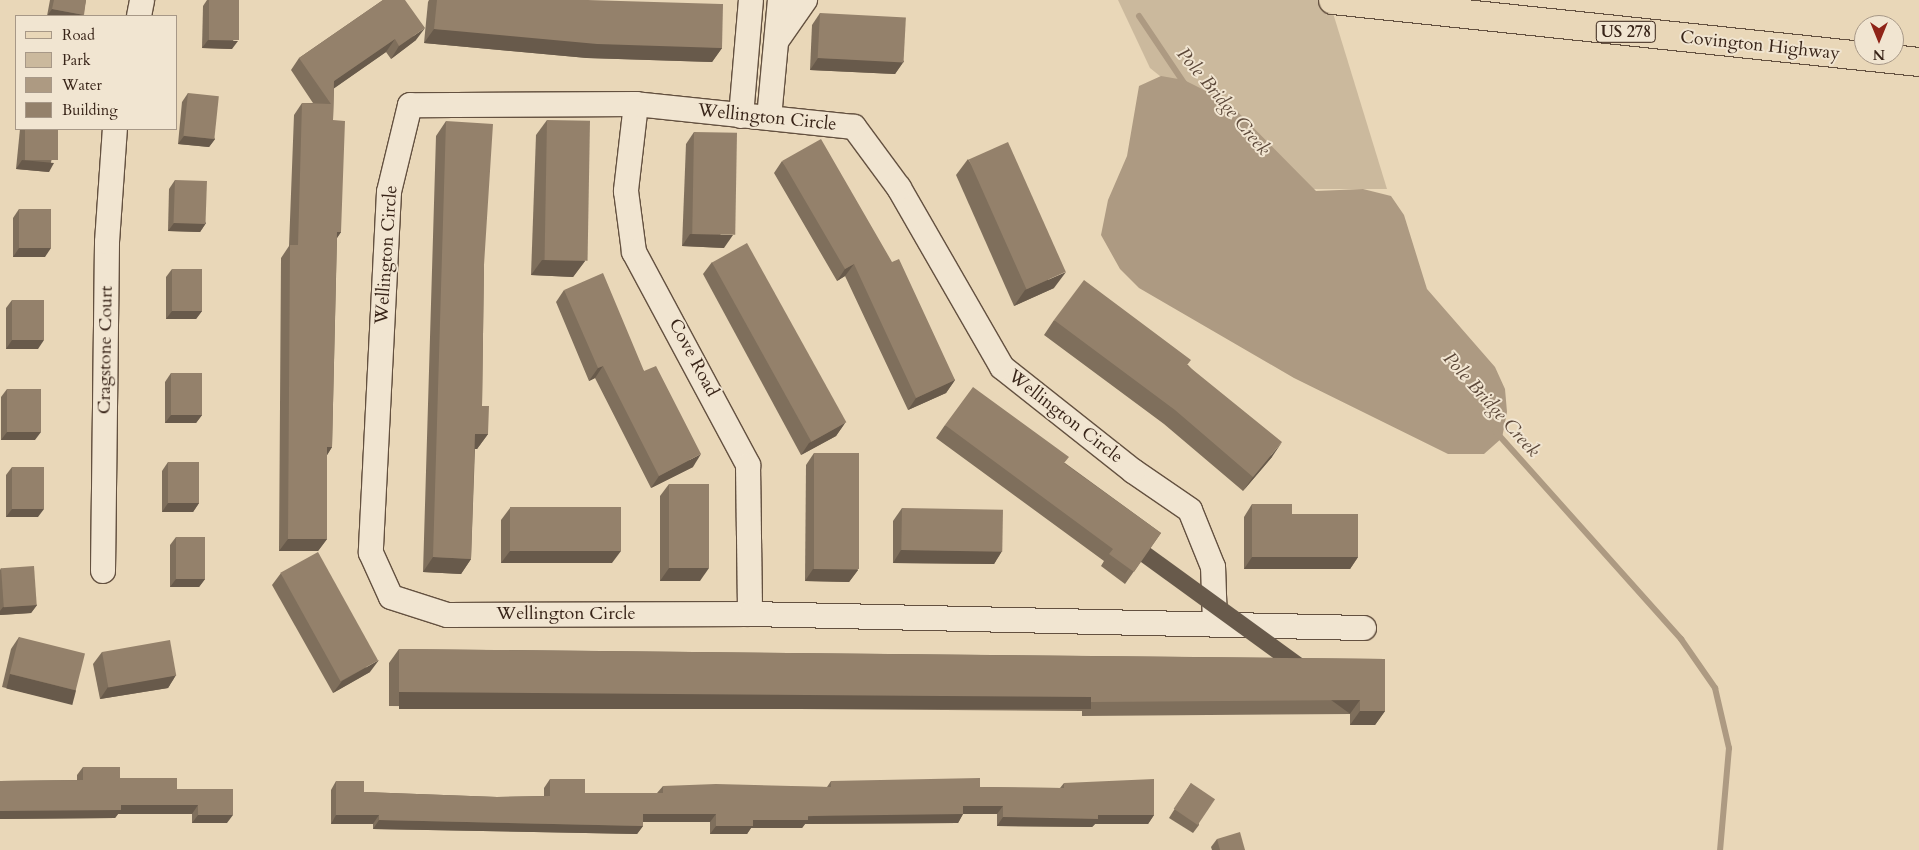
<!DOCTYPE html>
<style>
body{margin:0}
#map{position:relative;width:1919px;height:850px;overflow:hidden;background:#e9d7b8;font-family:Cardo,serif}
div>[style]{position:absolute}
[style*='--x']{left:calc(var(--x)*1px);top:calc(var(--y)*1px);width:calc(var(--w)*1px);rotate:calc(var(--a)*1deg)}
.green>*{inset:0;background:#cbb99d}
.water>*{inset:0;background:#ad9a82}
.stream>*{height:6px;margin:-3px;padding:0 3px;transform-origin:3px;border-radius:3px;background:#ad9a82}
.roads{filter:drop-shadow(1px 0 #645140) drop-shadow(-1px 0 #645140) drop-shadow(0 1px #645140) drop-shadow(0 -1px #645140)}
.minor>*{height:24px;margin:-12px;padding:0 12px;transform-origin:12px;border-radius:12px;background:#f1e5d1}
.primary>*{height:28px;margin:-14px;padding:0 14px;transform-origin:14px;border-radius:14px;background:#e9d7b8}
.wall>*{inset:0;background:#7f6f5c}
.shaded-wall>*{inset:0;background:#685a4b;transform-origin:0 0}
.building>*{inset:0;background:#94816b;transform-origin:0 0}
span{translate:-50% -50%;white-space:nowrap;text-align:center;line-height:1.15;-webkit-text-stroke:4px #f1e5d1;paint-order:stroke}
.shield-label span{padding:1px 4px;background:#f1e5d1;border:1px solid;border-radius:4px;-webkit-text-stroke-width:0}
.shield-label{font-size:16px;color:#382418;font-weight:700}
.street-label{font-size:18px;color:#382418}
.water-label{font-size:19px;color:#5b4738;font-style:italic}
.legend{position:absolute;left:15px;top:15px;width:162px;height:115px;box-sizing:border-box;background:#f1e5d1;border:1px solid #a79887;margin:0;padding:6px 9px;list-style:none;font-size:15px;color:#382418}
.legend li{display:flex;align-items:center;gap:10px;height:25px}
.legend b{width:25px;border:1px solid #a79887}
.north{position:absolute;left:1854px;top:15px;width:50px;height:50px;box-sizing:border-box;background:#f1e5d1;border:1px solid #a79887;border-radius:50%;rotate:180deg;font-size:14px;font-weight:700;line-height:20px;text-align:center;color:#382418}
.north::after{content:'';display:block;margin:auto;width:18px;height:22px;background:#8f2418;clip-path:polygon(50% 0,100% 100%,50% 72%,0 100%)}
</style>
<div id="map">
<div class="green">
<div style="clip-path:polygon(1118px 0,1329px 0,1387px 189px,1300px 189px,1150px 68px)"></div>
</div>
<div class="water">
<div style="clip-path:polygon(1161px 76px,1184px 80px,1228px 102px,1316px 191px,1363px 189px,1391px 196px,1404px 215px,1427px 289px,1495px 367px,1505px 389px,1507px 412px,1502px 438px,1484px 454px,1448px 454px,1294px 378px,1139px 288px,1120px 269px,1101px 235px,1108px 200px,1127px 156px,1139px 86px)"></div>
</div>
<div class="stream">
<div style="--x:1139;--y:16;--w:84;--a:56.1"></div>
<div style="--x:1496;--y:432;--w:278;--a:48.2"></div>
<div style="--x:1681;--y:639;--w:60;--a:55.2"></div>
<div style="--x:1715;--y:688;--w:62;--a:76.9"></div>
<div style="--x:1729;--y:748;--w:102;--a:95"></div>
</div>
<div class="roads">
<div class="minor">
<div style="--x:139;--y:16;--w:16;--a:-79"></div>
<div style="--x:777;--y:40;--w:49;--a:-55"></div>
<div style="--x:636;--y:104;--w:88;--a:96.6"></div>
<div style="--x:626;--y:191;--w:62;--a:82.5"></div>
<div style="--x:634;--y:252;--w:242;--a:61.8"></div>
<div style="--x:748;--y:465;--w:149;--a:89.2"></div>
<div style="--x:741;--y:116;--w:116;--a:-85.1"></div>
<div style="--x:769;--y:118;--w:119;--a:-84.7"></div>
<div style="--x:103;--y:571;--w:329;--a:-89.3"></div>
<div style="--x:107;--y:242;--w:113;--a:-86"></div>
<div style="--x:1215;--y:623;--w:56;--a:-92"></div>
<div style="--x:1213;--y:567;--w:61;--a:-112"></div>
<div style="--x:1190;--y:510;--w:69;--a:-145.6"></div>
<div style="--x:1133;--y:471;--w:167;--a:-141.6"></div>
<div style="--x:1002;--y:367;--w:207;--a:-119.9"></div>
<div style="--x:899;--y:188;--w:76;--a:-126.4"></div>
<div style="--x:854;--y:127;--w:219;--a:-174"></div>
<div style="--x:636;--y:104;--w:226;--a:179.7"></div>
<div style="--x:410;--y:105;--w:89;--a:103.6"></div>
<div style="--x:389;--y:192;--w:361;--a:92.9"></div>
<div style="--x:371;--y:553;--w:48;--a:65.6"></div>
<div style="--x:391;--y:597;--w:59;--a:17.8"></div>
<div style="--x:447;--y:615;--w:303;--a:-0.2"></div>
<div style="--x:750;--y:614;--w:614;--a:1.31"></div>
</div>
<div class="primary">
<div style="--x:1333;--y:0;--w:589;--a:6.04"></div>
</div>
</div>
<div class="wall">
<div style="clip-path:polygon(50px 0,86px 0,83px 16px,47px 16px)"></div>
<div style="clip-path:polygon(207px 0,239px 0,232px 49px,202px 48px,203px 6px)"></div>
<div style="clip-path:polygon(383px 0,416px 40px,391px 59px,386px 52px,334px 88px,333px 120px,341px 232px,337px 238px,332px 447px,327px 455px,327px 539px,318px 551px,279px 551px,281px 258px,289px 246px,294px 115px,302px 103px,313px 103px,291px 70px,299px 58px)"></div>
<div style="clip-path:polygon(429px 0,587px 0,722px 48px,712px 62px,587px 58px,424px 43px,428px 2px)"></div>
<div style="clip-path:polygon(820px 13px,904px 61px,895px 74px,810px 70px,812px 25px)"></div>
<div style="clip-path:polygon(188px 93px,215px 139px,209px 147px,178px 144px,182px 102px)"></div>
<div style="clip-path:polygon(547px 120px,585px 261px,573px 277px,531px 275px,536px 135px)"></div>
<div style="clip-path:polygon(446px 121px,484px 265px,482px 406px,488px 434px,477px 449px,475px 449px,471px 559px,461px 574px,423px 572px,436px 136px)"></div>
<div style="clip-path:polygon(20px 129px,58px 129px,49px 172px,16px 169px)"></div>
<div style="clip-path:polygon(694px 132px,724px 248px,682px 246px,686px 144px)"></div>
<div style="clip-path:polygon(968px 159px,1054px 288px,1014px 306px,956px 175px)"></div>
<div style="clip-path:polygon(782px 161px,955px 380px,946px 393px,908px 410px,845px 276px,837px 281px,774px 173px)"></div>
<div style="clip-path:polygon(175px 180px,206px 223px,200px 232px,168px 231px,169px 189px)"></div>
<div style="clip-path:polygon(19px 209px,45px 257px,13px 257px,13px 218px)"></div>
<div style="clip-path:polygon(712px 262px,845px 423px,836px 436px,801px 455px,703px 274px)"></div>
<div style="clip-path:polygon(172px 269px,202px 311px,196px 319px,166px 319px,166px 277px)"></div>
<div style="clip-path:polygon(564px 290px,644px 371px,693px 467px,651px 488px,595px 378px,589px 381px,556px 302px)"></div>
<div style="clip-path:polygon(12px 300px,38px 349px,6px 349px,6px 308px)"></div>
<div style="clip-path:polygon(1054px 320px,1188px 365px,1272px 457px,1243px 491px,1164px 424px,1044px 335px)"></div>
<div style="clip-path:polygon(171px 373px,202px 415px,196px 423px,165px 423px,165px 382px)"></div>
<div style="clip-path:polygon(7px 389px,35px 440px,1px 440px,1px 397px)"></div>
<div style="clip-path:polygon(945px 425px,1065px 463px,1161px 533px,1125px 584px,1101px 566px,1104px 561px,936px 438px)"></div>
<div style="clip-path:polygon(814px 453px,858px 570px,849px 582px,805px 581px,806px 465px)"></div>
<div style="clip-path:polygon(168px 462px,199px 503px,193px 512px,162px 512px,162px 471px)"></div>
<div style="clip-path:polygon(12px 467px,38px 517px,6px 517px,6px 475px)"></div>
<div style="clip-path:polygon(669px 484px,700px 581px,660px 581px,660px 496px)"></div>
<div style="clip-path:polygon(1252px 504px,1292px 514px,1358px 557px,1350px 569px,1244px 569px,1244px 517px)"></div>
<div style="clip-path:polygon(510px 508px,612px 563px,501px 563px,501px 520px)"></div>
<div style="clip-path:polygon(902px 508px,1002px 551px,994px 564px,893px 563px,893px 521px)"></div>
<div style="clip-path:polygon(176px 537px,205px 579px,199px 587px,170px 587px,170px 545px)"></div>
<div style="clip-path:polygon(1px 568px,37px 605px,31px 613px,0 615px,0 570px)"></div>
<div style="clip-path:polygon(281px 573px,370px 672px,333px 693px,272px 585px)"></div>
<div style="clip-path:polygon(19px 637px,76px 690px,68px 703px,2px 687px,11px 649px)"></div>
<div style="clip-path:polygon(399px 649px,1385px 659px,1385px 711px,1375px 725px,1350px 725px,1350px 714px,1082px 716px,1082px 711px,389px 706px,389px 663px)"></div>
<div style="clip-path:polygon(102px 652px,176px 675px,168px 688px,100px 699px,93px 664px)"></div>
<div style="clip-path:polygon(83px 767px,120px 778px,177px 789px,227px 823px,192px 823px,192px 814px,118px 814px,115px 818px,0 819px,0 781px,77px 780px,77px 775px)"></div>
<div style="clip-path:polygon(550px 779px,585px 793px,657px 793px,663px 786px,827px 787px,831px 781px,980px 787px,1060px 788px,1064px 783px,1154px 815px,1148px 824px,1095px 824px,1092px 827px,997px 826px,997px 814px,963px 814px,958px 823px,805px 824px,802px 828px,751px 828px,747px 834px,710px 834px,710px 822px,643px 822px,643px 826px,637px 834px,373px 829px,373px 824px,331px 824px,331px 790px,336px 781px,364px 792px,497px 797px,544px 796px,544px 788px)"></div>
<div style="clip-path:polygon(1191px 783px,1199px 825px,1193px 833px,1169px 818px)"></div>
<div style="clip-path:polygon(1217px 839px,1245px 850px,1212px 850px,1211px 847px)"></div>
</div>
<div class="shaded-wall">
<div style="clip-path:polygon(52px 9px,84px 15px,83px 16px,47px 16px)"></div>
<div style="clip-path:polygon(425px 28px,416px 40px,391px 59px,399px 46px)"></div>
<div style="clip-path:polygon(434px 29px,722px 48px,712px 62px,587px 58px,424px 43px)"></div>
<div style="clip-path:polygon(395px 39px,386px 52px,326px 94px,334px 81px)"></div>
<div style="clip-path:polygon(208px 40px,238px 41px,232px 49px,202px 48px)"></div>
<div style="clip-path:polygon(818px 58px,904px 61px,895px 74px,810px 70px)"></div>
<div style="clip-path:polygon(184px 136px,215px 139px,209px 147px,178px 144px)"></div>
<div style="clip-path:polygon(22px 160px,54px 163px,49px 172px,16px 169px)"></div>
<div style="clip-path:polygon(174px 223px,206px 223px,200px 232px,168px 231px)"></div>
<div style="clip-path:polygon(337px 232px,341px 232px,332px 245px)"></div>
<div style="clip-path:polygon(690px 234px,733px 235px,724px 248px,682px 246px)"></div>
<div style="clip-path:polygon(19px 248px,51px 248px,45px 257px,13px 257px)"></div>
<div style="clip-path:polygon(542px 260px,585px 261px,573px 277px,531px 275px)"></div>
<div style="clip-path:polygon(854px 264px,845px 276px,837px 281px,845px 269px)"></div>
<div style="clip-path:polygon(1066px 272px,1054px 288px,1014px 306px,1025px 290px)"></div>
<div style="clip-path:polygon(172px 311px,202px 311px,196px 319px,166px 319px)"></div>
<div style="clip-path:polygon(12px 340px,44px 340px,38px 349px,6px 349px)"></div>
<div style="clip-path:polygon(603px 366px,595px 378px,589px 381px,598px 368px)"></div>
<div style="clip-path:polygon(955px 380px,946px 393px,908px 410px,916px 398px)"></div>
<div style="clip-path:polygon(171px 415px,202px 415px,196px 423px,165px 423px)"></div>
<div style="clip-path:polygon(845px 423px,836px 436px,801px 455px,809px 443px)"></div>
<div style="clip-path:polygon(7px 432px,41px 432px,35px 440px,1px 440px)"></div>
<div style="clip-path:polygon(475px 434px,488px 434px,477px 449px,465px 449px)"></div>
<div style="clip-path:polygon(1282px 442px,1272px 457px,1243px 491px,1253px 477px)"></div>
<div style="clip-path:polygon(327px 447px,332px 447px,324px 460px)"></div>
<div style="clip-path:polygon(701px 454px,693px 467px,651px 488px,659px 476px)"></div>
<div style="clip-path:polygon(168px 503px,199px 503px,193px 512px,162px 512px)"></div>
<div style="clip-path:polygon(12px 509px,44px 509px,38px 517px,6px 517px)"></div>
<div style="clip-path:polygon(288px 539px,327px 539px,318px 551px,279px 551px)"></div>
<div style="clip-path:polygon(901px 550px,1002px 551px,994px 564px,893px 563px)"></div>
<div style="clip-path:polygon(510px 551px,621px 551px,612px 563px,501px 563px)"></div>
<div style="clip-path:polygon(433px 557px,471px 559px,461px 574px,423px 572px)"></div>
<div style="clip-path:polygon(1252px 557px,1358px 557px,1350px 569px,1244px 569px)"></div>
<div style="clip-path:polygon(669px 568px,709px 568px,700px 581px,660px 581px)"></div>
<div style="clip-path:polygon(813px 569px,858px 570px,849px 582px,805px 581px)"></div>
<div style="clip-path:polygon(176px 579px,205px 579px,199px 587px,170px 587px)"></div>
<div style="clip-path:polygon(37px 605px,31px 613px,0 615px,0 611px,3px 607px)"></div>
<div style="clip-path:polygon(379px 660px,370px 672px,333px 693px,342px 681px)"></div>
<div style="left:10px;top:674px;width:68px;height:15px;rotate:14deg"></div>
<div style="clip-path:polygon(176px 675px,168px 688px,100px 699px,108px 687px)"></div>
<div style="left:399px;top:692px;width:692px;height:17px"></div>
<div style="left:1360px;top:700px;width:17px;height:269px;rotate:126deg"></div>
<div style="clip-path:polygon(1360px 711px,1385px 711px,1375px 725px,1350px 725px)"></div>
<div style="clip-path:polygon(121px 805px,198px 805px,192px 814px,118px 814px,115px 818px,0 819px,0 811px)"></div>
<div style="clip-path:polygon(963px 806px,1003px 806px,997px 814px,963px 814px,958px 823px,805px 824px,802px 828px,751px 828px,747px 834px,710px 834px,716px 826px,753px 820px)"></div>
<div style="clip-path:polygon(643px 814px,716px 814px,710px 822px,637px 822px)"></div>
<div style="clip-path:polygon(198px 815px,233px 815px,227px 823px,192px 823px)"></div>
<div style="clip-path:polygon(336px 815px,379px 815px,373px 824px,331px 824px)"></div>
<div style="clip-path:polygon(1098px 815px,1154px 815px,1148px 824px,1095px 824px,1092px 827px,997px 826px,1003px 817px)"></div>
<div style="clip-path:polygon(379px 820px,643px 826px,637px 834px,373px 829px)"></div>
</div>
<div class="building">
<div style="clip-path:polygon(54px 0,86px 0,84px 15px,52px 9px)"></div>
<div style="left:209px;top:0;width:30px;height:40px"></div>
<div style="clip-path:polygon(383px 0,405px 0,425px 28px,399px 46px,395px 39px,334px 81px,333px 120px,345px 121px,341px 232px,337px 232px,332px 447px,327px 447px,327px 539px,288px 539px,290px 245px,298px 245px,302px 103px,331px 104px,299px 58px)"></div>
<div style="clip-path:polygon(437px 0,587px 0,723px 4px,722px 48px,597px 44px,434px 29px)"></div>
<div style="left:820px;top:13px;width:86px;height:45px;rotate:3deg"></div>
<div style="left:188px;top:93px;width:31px;height:43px;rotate:6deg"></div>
<div style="left:547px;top:120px;width:43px;height:140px;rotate:1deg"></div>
<div style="clip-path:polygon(446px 121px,493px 124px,484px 265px,482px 406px,489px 406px,488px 434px,475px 434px,471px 559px,433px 557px)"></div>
<div style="left:25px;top:129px;width:33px;height:31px"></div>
<div style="left:694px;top:132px;width:43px;height:102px;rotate:1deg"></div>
<div style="clip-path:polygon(821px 139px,892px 262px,899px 259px,955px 380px,916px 398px,854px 264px,845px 269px,782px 161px)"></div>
<div style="left:1008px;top:142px;width:142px;height:43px;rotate:66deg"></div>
<div style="left:175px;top:180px;width:32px;height:43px;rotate:2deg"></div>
<div style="left:19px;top:209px;width:32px;height:39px"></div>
<div style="left:747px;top:243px;width:205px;height:40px;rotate:61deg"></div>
<div style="left:172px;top:269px;width:30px;height:42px"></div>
<div style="clip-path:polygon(603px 273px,644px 371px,656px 366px,701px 454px,659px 476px,603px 366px,598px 368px,564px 290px)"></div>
<div style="clip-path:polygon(1084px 280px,1191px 360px,1187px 365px,1282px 442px,1253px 477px,1175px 410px,1054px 320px)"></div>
<div style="left:12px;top:300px;width:32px;height:40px"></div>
<div style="left:171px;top:373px;width:31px;height:42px"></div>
<div style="clip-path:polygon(973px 387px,1069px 457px,1064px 463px,1161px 533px,1134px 572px,1109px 554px,1113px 549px,945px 425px)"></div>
<div style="left:7px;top:389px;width:34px;height:43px"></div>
<div style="left:814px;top:453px;width:45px;height:116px"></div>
<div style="left:168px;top:462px;width:31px;height:41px"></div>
<div style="left:12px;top:467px;width:32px;height:42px"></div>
<div style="left:669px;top:484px;width:40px;height:84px"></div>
<div style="clip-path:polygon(1252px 504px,1292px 504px,1292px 514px,1358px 514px,1358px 557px,1252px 557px)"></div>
<div style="left:621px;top:507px;width:44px;height:111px;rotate:90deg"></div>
<div style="left:902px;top:508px;width:101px;height:42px;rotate:1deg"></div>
<div style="left:176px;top:537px;width:29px;height:42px"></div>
<div style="left:318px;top:552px;width:124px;height:43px;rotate:61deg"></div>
<div style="left:34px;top:566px;width:39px;height:33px;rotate:86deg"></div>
<div style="left:19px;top:637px;width:68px;height:38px;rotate:14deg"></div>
<div style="left:170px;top:640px;width:36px;height:69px;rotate:80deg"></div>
<div style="clip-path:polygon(399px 649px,1385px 659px,1385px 711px,1360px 711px,1360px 700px,1091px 702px,1091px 697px,399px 692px)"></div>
<div style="clip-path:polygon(83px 767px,120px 767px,120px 778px,177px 778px,177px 789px,233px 789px,233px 815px,198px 815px,198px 805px,121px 805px,121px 810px,0 811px,0 781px,83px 780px)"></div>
<div style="clip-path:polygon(980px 778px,980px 787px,1064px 788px,1064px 783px,1154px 779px,1154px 815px,1098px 815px,1098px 819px,1003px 817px,1003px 806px,963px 806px,963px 814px,808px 816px,808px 820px,753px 820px,753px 826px,716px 826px,716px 814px,643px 814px,643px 826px,379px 820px,379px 815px,336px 815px,336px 781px,364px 781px,364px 792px,497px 797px,550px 796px,550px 779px,585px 779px,585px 793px,663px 793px,663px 786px,716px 784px,831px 787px,831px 781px)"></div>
<div style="left:1191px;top:783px;width:29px;height:31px;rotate:34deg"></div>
<div style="clip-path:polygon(1240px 832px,1245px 850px,1220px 850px,1217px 839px)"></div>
</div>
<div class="shield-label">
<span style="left:1626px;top:32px">US 278</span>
</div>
<div class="street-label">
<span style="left:1760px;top:46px;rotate:6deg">Covington Highway</span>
<span style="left:767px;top:118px;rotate:6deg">Wellington Circle</span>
<span style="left:387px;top:255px;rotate:-86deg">Wellington Circle</span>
<span style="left:106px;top:350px;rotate:-89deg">Cragstone Court</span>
<span style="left:693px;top:358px;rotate:62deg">Cove Road</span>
<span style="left:1065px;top:417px;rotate:38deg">Wellington Circle</span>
<span style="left:566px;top:614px">Wellington Circle</span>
</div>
<div class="water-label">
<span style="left:1223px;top:102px;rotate:50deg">Pole Bridge Creek</span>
<span style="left:1491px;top:405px;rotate:48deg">Pole Bridge Creek</span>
</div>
<ul class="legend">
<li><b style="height:6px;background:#e9d7b8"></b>Road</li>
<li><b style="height:14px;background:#cbb99d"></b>Park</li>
<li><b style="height:14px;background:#ad9a82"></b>Water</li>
<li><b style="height:14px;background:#94816b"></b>Building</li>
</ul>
<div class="north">N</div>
</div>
